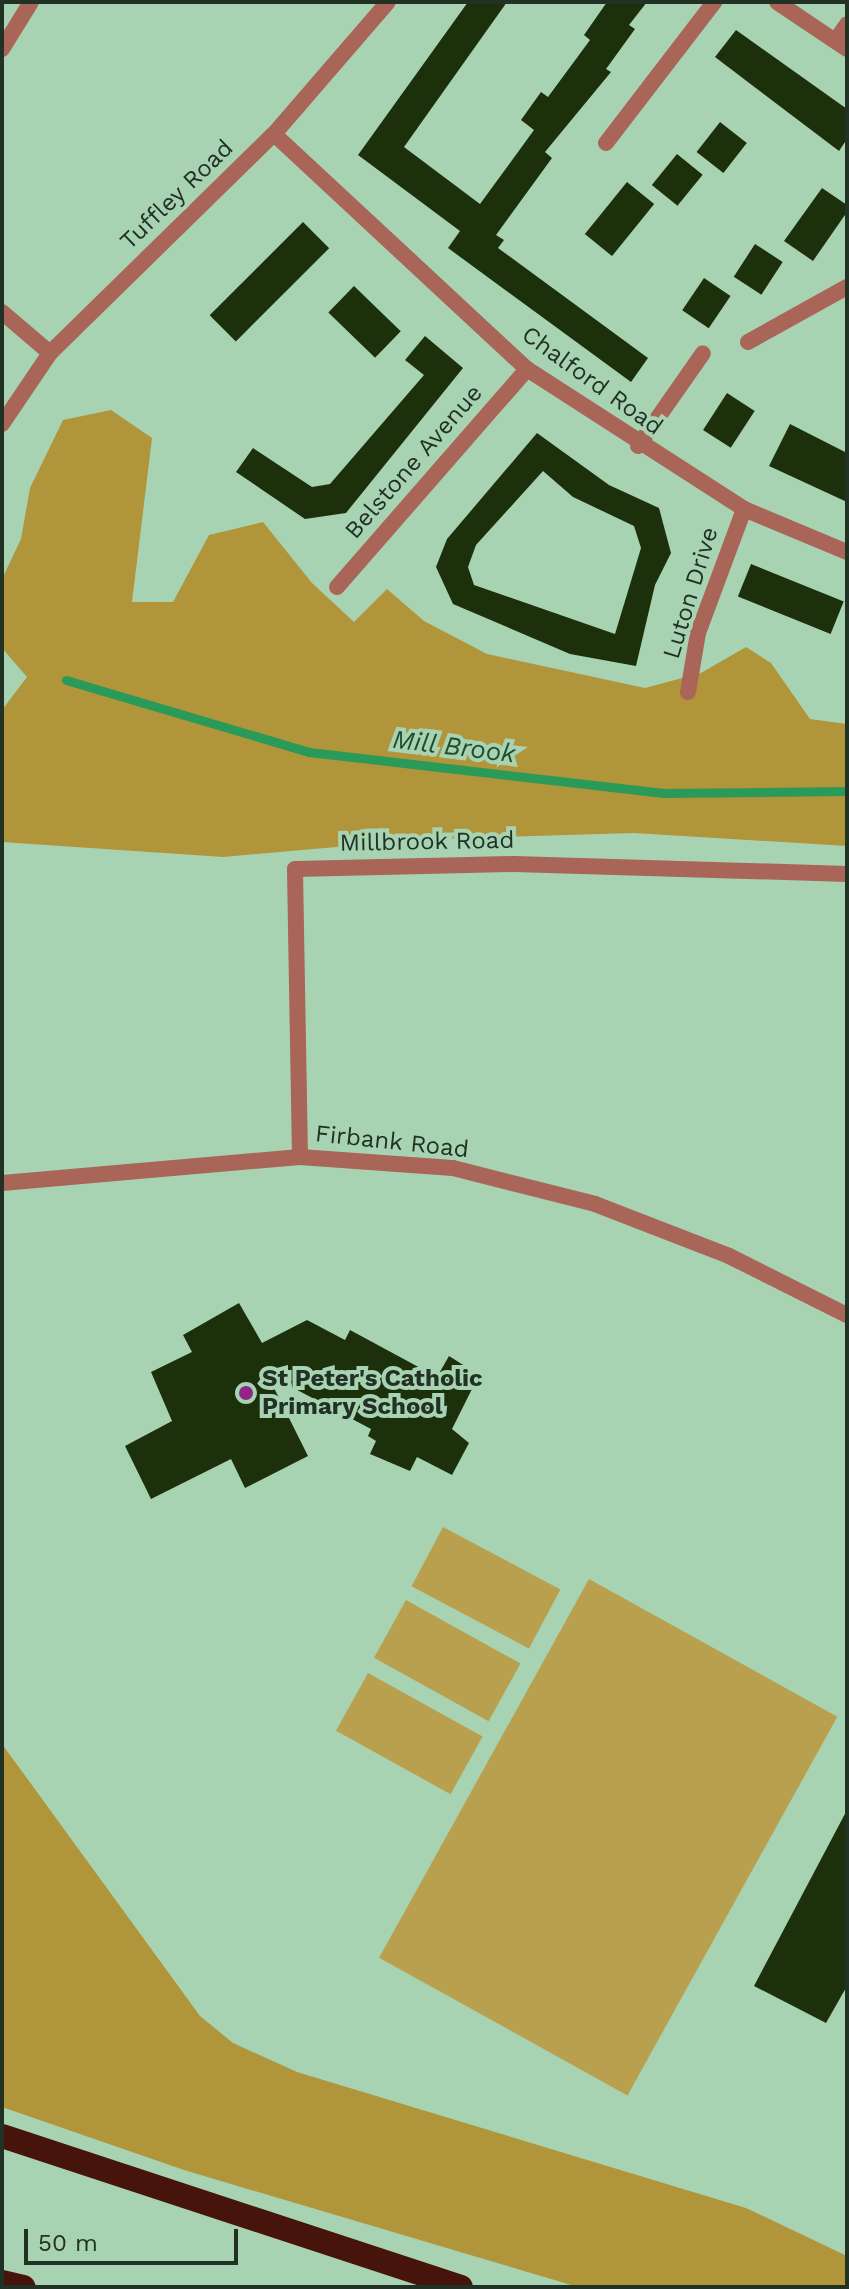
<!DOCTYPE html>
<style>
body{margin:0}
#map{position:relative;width:849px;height:2289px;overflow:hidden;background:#a8d3b3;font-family:"Work Sans",sans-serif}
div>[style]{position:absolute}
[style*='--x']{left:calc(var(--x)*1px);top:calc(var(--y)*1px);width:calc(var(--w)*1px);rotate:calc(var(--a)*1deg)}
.green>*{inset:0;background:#b9a04f;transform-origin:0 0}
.forest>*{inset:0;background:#b0953a}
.stream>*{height:9px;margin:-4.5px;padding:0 4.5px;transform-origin:4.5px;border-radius:4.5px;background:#299a57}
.building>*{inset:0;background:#1d300c;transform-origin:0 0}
.minor>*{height:16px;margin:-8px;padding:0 8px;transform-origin:8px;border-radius:8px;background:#a96557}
.tertiary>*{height:16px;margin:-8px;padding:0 8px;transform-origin:8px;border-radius:8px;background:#a96557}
.motorway>*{height:24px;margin:-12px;padding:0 12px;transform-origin:12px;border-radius:12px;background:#47140b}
.dots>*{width:22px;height:22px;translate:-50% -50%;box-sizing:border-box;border:4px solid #a8d3b3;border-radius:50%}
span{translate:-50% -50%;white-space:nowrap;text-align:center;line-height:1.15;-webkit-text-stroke:8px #a8d3b3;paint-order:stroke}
.street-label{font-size:24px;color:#213225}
.poi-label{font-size:24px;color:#213225;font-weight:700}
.left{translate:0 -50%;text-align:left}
.water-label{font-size:26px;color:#214c2f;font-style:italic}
.frame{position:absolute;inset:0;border:4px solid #213225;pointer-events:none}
.scale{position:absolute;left:24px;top:2229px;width:214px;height:36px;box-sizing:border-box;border:4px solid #213225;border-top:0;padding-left:10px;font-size:24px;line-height:28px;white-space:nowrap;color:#213225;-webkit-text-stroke:6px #a8d3b3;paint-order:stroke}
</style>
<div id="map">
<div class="green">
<div style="left:443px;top:1527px;width:133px;height:67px;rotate:28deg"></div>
<div style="left:589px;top:1579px;width:284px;height:433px;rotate:29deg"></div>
<div style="left:406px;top:1600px;width:131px;height:66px;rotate:29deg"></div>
<div style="left:368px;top:1673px;width:131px;height:66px;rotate:29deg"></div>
</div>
<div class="forest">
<div style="clip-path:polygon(111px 410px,152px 438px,132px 602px,173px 602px,209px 535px,263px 522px,312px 583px,354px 622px,387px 589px,424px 621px,487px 654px,645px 688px,701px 673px,746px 647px,771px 663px,810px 719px,847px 724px,847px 846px,634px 833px,427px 839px,223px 857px,2px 842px,2px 710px,27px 677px,2px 648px,2px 579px,21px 539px,30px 488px,63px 420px)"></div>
<div style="clip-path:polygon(2px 1744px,200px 2016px,233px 2043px,297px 2072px,746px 2208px,847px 2256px,847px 2287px,578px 2287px,184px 2170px,2px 2107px)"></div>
</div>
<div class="stream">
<div style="--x:66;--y:680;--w:253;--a:16.5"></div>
<div style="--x:309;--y:752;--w:357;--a:6.6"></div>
<div style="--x:664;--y:793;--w:183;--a:-0.6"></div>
</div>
<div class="building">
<div style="clip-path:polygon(468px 2px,507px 2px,404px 147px,480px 204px,534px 130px,521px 120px,541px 92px,548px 97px,590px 40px,584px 35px,607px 2px,647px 2px,629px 25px,635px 29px,606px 69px,611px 72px,545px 152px,552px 158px,496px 235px,504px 240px,498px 248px,648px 358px,631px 382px,448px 248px,460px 231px,358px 155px)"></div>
<div style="clip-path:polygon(736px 30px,847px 109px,847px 139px,839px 151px,715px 57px)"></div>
<div style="left:720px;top:122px;width:34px;height:38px;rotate:38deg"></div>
<div style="left:677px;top:154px;width:33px;height:40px;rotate:39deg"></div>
<div style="left:627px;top:182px;width:35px;height:67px;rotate:39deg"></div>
<div style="clip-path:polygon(822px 188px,847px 205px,847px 212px,813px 261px,784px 241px)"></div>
<div style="left:303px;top:222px;width:37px;height:132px;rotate:45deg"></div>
<div style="left:755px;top:244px;width:33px;height:39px;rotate:33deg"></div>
<div style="left:704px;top:278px;width:32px;height:39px;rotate:34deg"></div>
<div style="left:354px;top:286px;width:65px;height:37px;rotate:44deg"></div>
<div style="clip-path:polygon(425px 336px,463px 368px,346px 513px,305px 519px,236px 472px,253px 448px,312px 487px,330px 484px,424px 375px,405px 360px)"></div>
<div style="left:727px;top:393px;width:33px;height:44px;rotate:33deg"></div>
<div style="clip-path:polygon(790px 424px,847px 453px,847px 502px,769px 466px)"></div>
<div style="clip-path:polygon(evenodd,537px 433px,609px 485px,659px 508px,671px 553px,655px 585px,636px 666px,570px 654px,453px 604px,436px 567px,447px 539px,537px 433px,543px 471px,573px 497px,634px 526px,641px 548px,615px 634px,474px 585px,468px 567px,476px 545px,543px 471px)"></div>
<div style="left:751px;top:564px;width:100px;height:35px;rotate:22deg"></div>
<div style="clip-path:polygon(239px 1303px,262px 1343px,307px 1320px,345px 1340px,350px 1330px,437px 1377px,449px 1356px,479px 1375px,452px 1429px,469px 1443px,452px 1475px,417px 1457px,410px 1471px,370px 1454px,376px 1441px,368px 1436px,371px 1429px,267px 1374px,308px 1456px,245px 1488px,231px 1459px,151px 1499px,125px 1446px,172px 1421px,151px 1372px,192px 1352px,183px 1335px)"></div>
<div style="clip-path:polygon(847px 1810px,847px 1986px,826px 2023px,754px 1986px)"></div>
</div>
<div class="minor">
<div style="--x:777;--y:2;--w:84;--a:33.9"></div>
<div style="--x:836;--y:40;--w:19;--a:-55"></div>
<div style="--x:2;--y:49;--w:55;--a:-58.3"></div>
<div style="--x:274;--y:134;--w:345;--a:42.9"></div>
<div style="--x:527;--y:369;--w:258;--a:32.8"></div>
<div style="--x:744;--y:509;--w:112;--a:22.7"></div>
<div style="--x:606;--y:143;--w:178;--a:-52.5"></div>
<div style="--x:2;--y:312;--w:63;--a:40.5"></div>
<div style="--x:748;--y:342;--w:113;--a:-29.1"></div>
<div style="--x:638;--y:446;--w:113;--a:-55"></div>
<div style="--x:337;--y:587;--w:289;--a:-48.9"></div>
<div style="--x:688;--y:692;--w:60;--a:-80.4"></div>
<div style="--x:698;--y:633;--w:132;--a:-69.6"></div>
<div style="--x:300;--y:1157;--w:288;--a:-91"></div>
<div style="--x:295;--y:869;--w:219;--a:-1.3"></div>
<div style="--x:514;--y:864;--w:333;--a:1.7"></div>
<div style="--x:2;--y:1183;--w:299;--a:-5"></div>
<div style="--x:300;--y:1157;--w:153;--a:4.1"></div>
<div style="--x:453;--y:1168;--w:146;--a:14.2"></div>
<div style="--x:595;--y:1204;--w:144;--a:21.2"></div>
<div style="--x:729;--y:1256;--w:132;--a:26.6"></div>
</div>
<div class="tertiary">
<div style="--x:2;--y:424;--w:86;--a:-55.9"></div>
<div style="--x:50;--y:353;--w:313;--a:-44.4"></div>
<div style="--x:274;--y:134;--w:174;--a:-49.2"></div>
</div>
<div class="motorway">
<div style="--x:2;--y:2136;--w:483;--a:18.2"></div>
<div style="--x:2;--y:2282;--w:22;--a:13"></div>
</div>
<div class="dots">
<div style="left:246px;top:1393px;background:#922587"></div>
</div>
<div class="street-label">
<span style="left:177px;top:195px;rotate:-44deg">Tuffley Road</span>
<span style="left:592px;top:381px;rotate:36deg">Chalford Road</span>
<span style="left:414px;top:462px;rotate:-49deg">Belstone Avenue</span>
<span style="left:691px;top:593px;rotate:-73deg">Luton Drive</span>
<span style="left:427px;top:842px;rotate:-1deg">Millbrook Road</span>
<span style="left:392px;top:1142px;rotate:6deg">Firbank Road</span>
</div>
<div class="poi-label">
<span class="left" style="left:262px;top:1393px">St Peter's Catholic<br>Primary School</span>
</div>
<div class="water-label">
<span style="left:454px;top:747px;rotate:7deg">Mill Brook</span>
</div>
<div class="frame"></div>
<div class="scale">50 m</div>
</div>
